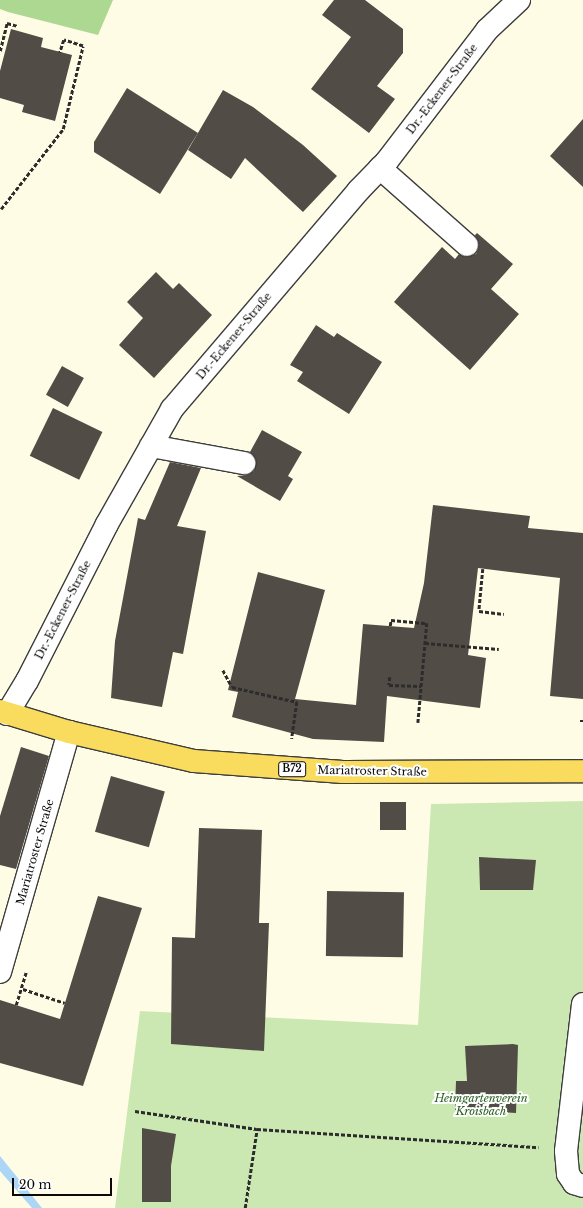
<!DOCTYPE html>
<meta charset="utf-8">
<style>
body{margin:0}
#map{position:relative;width:583px;height:1208px;overflow:hidden;background:#fffce6;font-family:"Libre Baskerville",serif}
div>[style]{position:absolute}
[style*='--x']{left:calc(var(--x)*1px);top:calc(var(--y)*1px);width:calc(var(--w)*1px);rotate:calc(var(--a)*1deg)}
.green>*{inset:0;background:#cbe8b2}
.forest>*{inset:0;background:#add891}
.water>*{inset:0;background:#acd6f6}
.building>*{inset:0;background:#524c46;transform-origin:0 0}
.path>*{height:2.5px;margin-top:-1.25px;transform-origin:0;background:repeating-linear-gradient(90deg,#2c2c2c 0 4px,transparent 0 6px)}
.roads{filter:drop-shadow(1px 0 #3d3d3d) drop-shadow(-1px 0 #3d3d3d) drop-shadow(0 1px #3d3d3d) drop-shadow(0 -1px #3d3d3d)}
.minor>*{height:22px;margin:-11px;padding:0 11px;transform-origin:11px;border-radius:11px;background:#fff}
.major>*{height:22px;margin:-11px;padding:0 11px;transform-origin:11px;border-radius:11px;background:#f9dc5d}
.path-bridge>*{height:2.5px;margin-top:-1.25px;transform-origin:0;background:repeating-linear-gradient(90deg,#2c2c2c 0 4px,transparent 0 6px)}
span{translate:-50% -50%;white-space:nowrap;text-align:center;line-height:1.15;-webkit-text-stroke:4px #fff;paint-order:stroke}
.shield-label span{padding:1px 3px;background:#fff;border:1px solid;border-radius:3px;-webkit-text-stroke-width:0}
.shield-label{font-size:10px;color:#0a0a0a;font-weight:700}
.street-label{font-size:11px;color:#0a0a0a}
.park-label{font-size:11px;color:#26601c;font-style:italic}
.scale{position:absolute;left:12px;top:1178px;width:100px;height:18px;box-sizing:border-box;border:2px solid #0a0a0a;border-top:0;padding-left:5px;font-size:12px;line-height:14px;white-space:nowrap;color:#0a0a0a;-webkit-text-stroke:3px #fff;paint-order:stroke}
</style>
<div id="map">
<div class="green">
<div style="clip-path:polygon(583px 801px,583px 1208px,115px 1208px,140px 1011px,418px 1025px,431px 804px)"></div>
</div>
<div class="forest">
<div style="clip-path:polygon(0 0,113px 0,98px 35px,8px 12px,0 9px)"></div>
</div>
<div class="water">
<div style="clip-path:polygon(0 1156px,42px 1208px,32px 1208px,0 1171px)"></div>
</div>
<div class="building">
<div style="clip-path:polygon(334px 0,365px 0,403px 29px,403px 53px,377px 86px,395px 99px,369px 133px,311px 89px,351px 37px,322px 15px)"></div>
<div style="clip-path:polygon(11px 29px,43px 38px,41px 47px,72px 55px,55px 121px,22px 112px,24px 105px,0 98px,0 71px)"></div>
<div style="clip-path:polygon(127px 88px,198px 133px,160px 194px,94px 152px,94px 142px)"></div>
<div style="clip-path:polygon(223px 90px,253px 107px,303px 145px,337px 176px,303px 212px,245px 158px,231px 179px,188px 150px)"></div>
<div style="clip-path:polygon(583px 119px,583px 187px,550px 156px)"></div>
<div style="clip-path:polygon(477px 233px,513px 264px,491px 289px,519px 314px,470px 370px,394px 302px,442px 247px,455px 259px,459px 254px,465px 257px,476px 254px,479px 247px,475px 235px)"></div>
<div style="clip-path:polygon(156px 272px,173px 289px,179px 283px,212px 315px,154px 378px,119px 345px,143px 318px,127px 302px)"></div>
<div style="clip-path:polygon(316px 325px,334px 337px,337px 333px,382px 362px,349px 414px,297px 381px,303px 372px,290px 365px)"></div>
<div style="left:62px;top:366px;width:25px;height:33px;rotate:29deg"></div>
<div style="left:53px;top:408px;width:55px;height:53px;rotate:26deg"></div>
<div style="clip-path:polygon(262px 430px,302px 452px,288px 476px,293px 479px,280px 501px,237px 476px,248px 475px,254px 471px,256px 459px,250px 452px)"></div>
<div style="clip-path:polygon(170px 462px,201px 468px,177px 526px,206px 531px,183px 654px,173px 652px,162px 707px,111px 698px,115px 641px,138px 518px,145px 520px)"></div>
<div style="clip-path:polygon(433px 505px,530px 516px,528px 528px,583px 533px,583px 699px,550px 696px,560px 578px,478px 568px,468px 655px,486px 658px,480px 708px,387px 696px,384px 742px,313px 739px,232px 717px,238px 692px,228px 690px,258px 572px,325px 590px,295px 699px,356px 705px,363px 624px,414px 628px,424px 583px)"></div>
<div style="clip-path:polygon(21px 747px,49px 756px,16px 869px,0 865px,0 816px)"></div>
<div style="left:111px;top:776px;width:56px;height:58px;rotate:16deg"></div>
<div style="left:380px;top:802px;width:26px;height:28px"></div>
<div style="clip-path:polygon(199px 828px,262px 830px,259px 923px,269px 923px,264px 1051px,171px 1044px,172px 937px,195px 938px)"></div>
<div style="clip-path:polygon(479px 857px,536px 860px,533px 890px,480px 890px)"></div>
<div style="left:327px;top:891px;width:77px;height:65px;rotate:1deg"></div>
<div style="clip-path:polygon(98px 896px,142px 908px,83px 1086px,0 1063px,0 1000px,60px 1019px)"></div>
<div style="clip-path:polygon(513px 1044px,518px 1045px,516px 1113px,455px 1110px,456px 1081px,467px 1081px,465px 1046px)"></div>
<div style="clip-path:polygon(142px 1128px,176px 1134px,171px 1166px,171px 1202px,142px 1202px)"></div>
</div>
<div class="path">
<div style="--x:0;--y:51;--w:29;--a:-76"></div>
<div style="--x:7;--y:23;--w:11;--a:15"></div>
<div style="--x:1;--y:209;--w:101;--a:-52.2"></div>
<div style="--x:63;--y:129;--w:85;--a:-76.5"></div>
<div style="--x:83;--y:46;--w:20;--a:-162"></div>
<div style="--x:64;--y:40;--w:13;--a:108"></div>
<div style="--x:483;--y:569;--w:42;--a:95.4"></div>
<div style="--x:479;--y:611;--w:25;--a:7"></div>
<div style="--x:390;--y:626;--w:6;--a:-81"></div>
<div style="--x:391;--y:620;--w:36;--a:5"></div>
<div style="--x:427;--y:623;--w:100;--a:95.1"></div>
<div style="--x:425;--y:643;--w:74;--a:4.6"></div>
<div style="--x:223;--y:670;--w:19;--a:62"></div>
<div style="--x:232;--y:687;--w:67;--a:13"></div>
<div style="--x:297;--y:702;--w:37;--a:98"></div>
<div style="--x:390;--y:677;--w:8;--a:97"></div>
<div style="--x:389;--y:685;--w:32;--a:2"></div>
<div style="--x:580;--y:721;--w:3;--a:0"></div>
<div style="--x:23;--y:989;--w:44;--a:18.4"></div>
<div style="--x:135;--y:1111;--w:123;--a:8.4"></div>
<div style="--x:257;--y:1129;--w:282;--a:3.7"></div>
<div style="--x:245;--y:1208;--w:80;--a:-81.4"></div>
</div>
<div class="roads">
<div class="minor">
<div style="--x:380;--y:168;--w:116;--a:41.5"></div>
<div style="--x:151;--y:446;--w:95;--a:10.4"></div>
<div style="--x:7;--y:714;--w:39;--a:-59"></div>
<div style="--x:27;--y:681;--w:176;--a:-63"></div>
<div style="--x:107;--y:524;--w:132;--a:-60.5"></div>
<div style="--x:172;--y:409;--w:287;--a:-49.5"></div>
<div style="--x:358;--y:191;--w:42;--a:-46"></div>
<div style="--x:387;--y:161;--w:165;--a:-52.6"></div>
<div style="--x:487;--y:30;--w:44;--a:-43.2"></div>
<div style="--x:0;--y:972;--w:250;--a:-74"></div>
<div style="--x:583;--y:1004;--w:148;--a:96.6"></div>
<div style="--x:566;--y:1151;--w:23;--a:85"></div>
<div style="--x:568;--y:1174;--w:11;--a:56"></div>
<div style="--x:574;--y:1183;--w:9;--a:18"></div>
</div>
<div class="major">
<div style="--x:0;--y:711;--w:72;--a:16.9"></div>
<div style="--x:69;--y:732;--w:128;--a:13.1"></div>
<div style="--x:194;--y:761;--w:149;--a:4.2"></div>
<div style="--x:343;--y:772;--w:240;--a:-0.2"></div>
</div>
</div>
<div class="path-bridge">
<div style="--x:16;--y:1005;--w:34;--a:-73"></div>
</div>
<div class="shield-label">
<span style="left:292px;top:769px">B72</span>
</div>
<div class="street-label">
<span style="left:442px;top:89px;rotate:-53deg">Dr.-Eckener-Straße</span>
<span style="left:234px;top:336px;rotate:-50deg">Dr.-Eckener-Straße</span>
<span style="left:63px;top:610px;rotate:-63deg">Dr.-Eckener-Straße</span>
<span style="left:372px;top:771px;rotate:1deg">Mariatroster Straße</span>
<span style="left:35px;top:852px;rotate:-74deg">Mariatroster Straße</span>
</div>
<div class="park-label">
<span style="left:481px;top:1105px">Heimgartenverein<br>Kroisbach</span>
</div>
<div class="scale">20 m</div>
</div>
